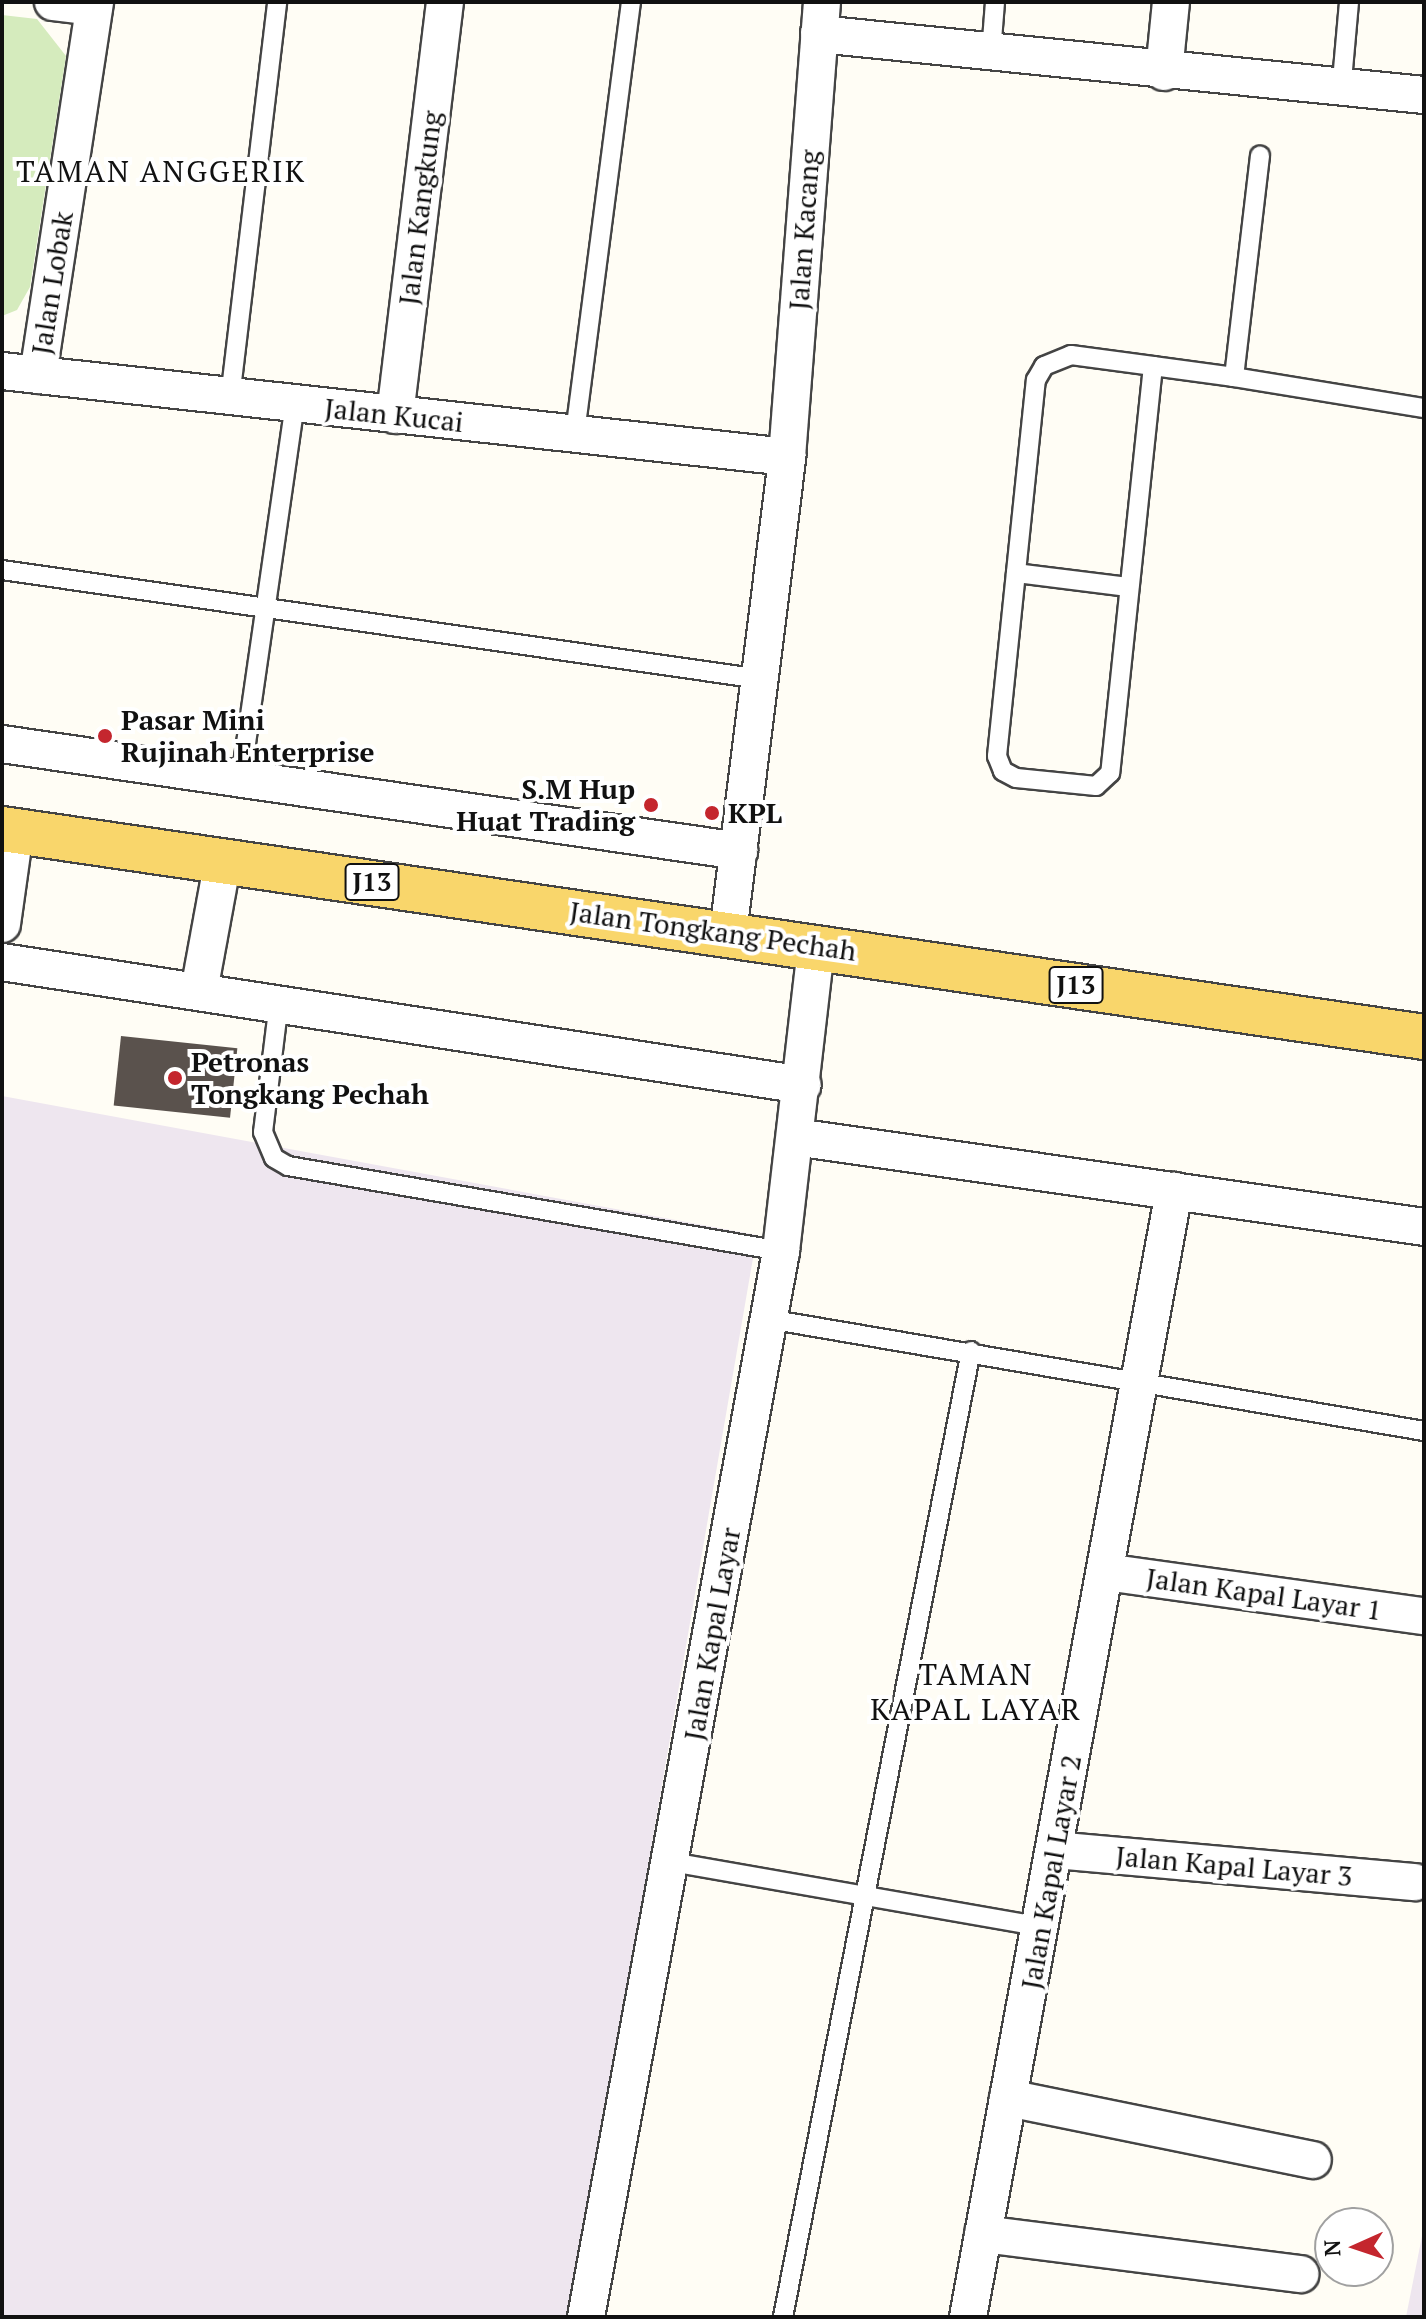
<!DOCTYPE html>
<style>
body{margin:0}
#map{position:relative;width:1426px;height:2319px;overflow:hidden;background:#fffdf5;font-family:"PT Serif",serif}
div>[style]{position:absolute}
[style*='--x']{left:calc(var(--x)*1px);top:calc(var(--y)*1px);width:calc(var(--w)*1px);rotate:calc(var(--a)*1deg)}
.industrial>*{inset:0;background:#eee6ef}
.green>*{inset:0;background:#d5ebbd}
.building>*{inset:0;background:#5a524d;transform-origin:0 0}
.roads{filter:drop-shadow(2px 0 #444) drop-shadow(-2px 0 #444) drop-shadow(0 2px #444) drop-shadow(0 -2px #444)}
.service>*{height:18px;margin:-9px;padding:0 9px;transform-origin:9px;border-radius:9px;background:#fff}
.minor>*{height:36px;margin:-18px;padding:0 18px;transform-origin:18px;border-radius:18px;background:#fff}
.primary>*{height:44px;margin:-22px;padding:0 22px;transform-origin:22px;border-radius:22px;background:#f9d66b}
.dots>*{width:22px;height:22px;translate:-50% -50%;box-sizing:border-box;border:4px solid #fff;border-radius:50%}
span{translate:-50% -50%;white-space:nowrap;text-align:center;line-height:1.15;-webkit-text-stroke:8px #fff;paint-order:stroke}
.shield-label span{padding:2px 6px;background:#fff;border:2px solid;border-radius:6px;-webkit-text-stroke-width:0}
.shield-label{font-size:26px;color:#111;font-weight:700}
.street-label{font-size:28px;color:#111}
.poi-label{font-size:28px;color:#111;font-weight:700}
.left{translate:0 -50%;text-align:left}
.right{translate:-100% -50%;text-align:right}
.neighbourhood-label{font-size:30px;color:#111;letter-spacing:2px}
.frame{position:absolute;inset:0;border:4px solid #111;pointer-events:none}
.north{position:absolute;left:1314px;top:2207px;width:80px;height:80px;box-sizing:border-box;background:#fff;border:2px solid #a0a0a0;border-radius:50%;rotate:267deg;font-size:22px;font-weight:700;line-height:32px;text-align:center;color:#111}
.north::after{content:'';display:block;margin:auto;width:28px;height:36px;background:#c4262e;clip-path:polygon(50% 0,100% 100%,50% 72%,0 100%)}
</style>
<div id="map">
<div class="industrial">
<div style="clip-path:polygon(2px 1096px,757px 1235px,570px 2317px,2px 2317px)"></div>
<div style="clip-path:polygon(1424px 2226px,1424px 2317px,1406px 2317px)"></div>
</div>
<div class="green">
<div style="clip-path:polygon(2px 15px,37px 19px,66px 56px,30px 287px,17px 310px,2px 316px)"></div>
</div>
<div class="building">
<div style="left:121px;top:1036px;width:117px;height:70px;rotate:6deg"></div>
</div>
<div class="roads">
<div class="service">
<div style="--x:991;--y:53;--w:51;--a:-85.5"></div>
<div style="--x:1341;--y:92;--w:90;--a:-84.9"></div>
<div style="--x:1153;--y:366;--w:409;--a:96"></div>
<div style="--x:1110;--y:773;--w:19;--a:137"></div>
<div style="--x:1096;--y:786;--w:80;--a:-174.3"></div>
<div style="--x:1016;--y:778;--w:15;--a:-152"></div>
<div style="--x:1003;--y:771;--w:16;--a:-112"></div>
<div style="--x:997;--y:756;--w:378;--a:-84.1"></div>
<div style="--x:1036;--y:380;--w:16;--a:-60"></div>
<div style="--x:1044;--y:366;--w:29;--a:-22"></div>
<div style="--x:1071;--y:355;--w:83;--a:7.6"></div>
<div style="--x:1153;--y:366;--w:82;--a:7.7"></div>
<div style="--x:1234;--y:377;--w:193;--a:9.3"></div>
<div style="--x:1234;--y:377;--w:223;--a:-83.3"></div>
<div style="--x:230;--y:398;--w:399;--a:-83.2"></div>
<div style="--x:575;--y:433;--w:435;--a:-82.6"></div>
<div style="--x:2;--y:570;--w:766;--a:8.18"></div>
<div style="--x:1016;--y:573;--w:114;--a:7.1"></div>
<div style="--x:241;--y:778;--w:377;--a:-81.8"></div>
<div style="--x:279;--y:1002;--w:131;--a:97"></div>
<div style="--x:263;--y:1132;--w:28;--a:67"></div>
<div style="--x:274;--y:1158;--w:16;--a:30"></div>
<div style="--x:288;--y:1166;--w:500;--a:9.78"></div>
<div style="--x:768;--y:1319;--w:665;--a:9.69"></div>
<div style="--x:671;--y:1862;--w:378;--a:9.9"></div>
<div style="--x:783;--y:2317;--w:984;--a:-78.99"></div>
</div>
<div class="minor">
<div style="--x:53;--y:2;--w:41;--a:7"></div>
<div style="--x:819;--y:34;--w:608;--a:5.76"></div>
<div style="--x:1164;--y:72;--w:70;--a:-84.3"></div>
<div style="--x:2;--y:371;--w:790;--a:6.25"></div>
<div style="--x:38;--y:375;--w:377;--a:-81.3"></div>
<div style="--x:395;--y:415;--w:416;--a:-83.1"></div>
<div style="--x:2;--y:744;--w:745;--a:8.26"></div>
<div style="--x:2;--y:924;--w:94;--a:-82"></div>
<div style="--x:728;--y:933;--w:480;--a:-82.9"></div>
<div style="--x:787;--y:457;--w:456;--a:-85.6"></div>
<div style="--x:2;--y:962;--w:810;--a:8.73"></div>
<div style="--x:199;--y:991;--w:133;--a:-79.6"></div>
<div style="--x:795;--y:1137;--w:635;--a:8.14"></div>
<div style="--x:1105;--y:1572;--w:322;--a:7.9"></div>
<div style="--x:1054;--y:1850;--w:362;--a:5.1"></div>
<div style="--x:1008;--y:2098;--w:311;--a:11.5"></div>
<div style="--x:983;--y:2234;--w:320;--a:7.2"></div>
<div style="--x:586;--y:2317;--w:1084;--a:-79.63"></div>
<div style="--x:781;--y:1251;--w:306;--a:-83.4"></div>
<div style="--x:968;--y:2317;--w:1145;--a:-79.63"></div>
</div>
<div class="primary">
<div style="--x:2;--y:829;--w:1437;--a:8.32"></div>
</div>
</div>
<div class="dots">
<div style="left:105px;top:736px;background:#c4262e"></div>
<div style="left:651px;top:805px;background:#c4262e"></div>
<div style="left:712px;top:813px;background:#c4262e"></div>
<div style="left:175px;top:1078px;background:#c4262e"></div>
</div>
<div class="shield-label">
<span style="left:372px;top:882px">J13</span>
<span style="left:1076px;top:985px">J13</span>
</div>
<div class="street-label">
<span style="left:420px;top:208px;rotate:-83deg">Jalan Kangkung</span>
<span style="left:804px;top:230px;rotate:-86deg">Jalan Kacang</span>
<span style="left:52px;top:283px;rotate:-81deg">Jalan Lobak</span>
<span style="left:394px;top:415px;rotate:6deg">Jalan Kucai</span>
<span style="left:713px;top:931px;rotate:8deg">Jalan Tongkang Pechah</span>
<span style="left:1264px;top:1594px;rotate:8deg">Jalan Kapal Layar 1</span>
<span style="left:712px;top:1634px;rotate:-80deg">Jalan Kapal Layar</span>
<span style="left:1234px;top:1866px;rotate:5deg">Jalan Kapal Layar 3</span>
<span style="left:1051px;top:1872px;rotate:-80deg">Jalan Kapal Layar 2</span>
</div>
<div class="poi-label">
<span class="left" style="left:121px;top:736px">Pasar Mini<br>Rujinah Enterprise</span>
<span class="right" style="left:635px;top:805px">S.M Hup<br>Huat Trading</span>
<span class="left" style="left:728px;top:813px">KPL</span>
<span class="left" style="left:191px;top:1078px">Petronas<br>Tongkang Pechah</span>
</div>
<div class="neighbourhood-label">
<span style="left:161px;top:171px">TAMAN ANGGERIK</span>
<span style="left:976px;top:1691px">TAMAN<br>KAPAL LAYAR</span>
</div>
<div class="frame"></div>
<div class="north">N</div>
</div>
